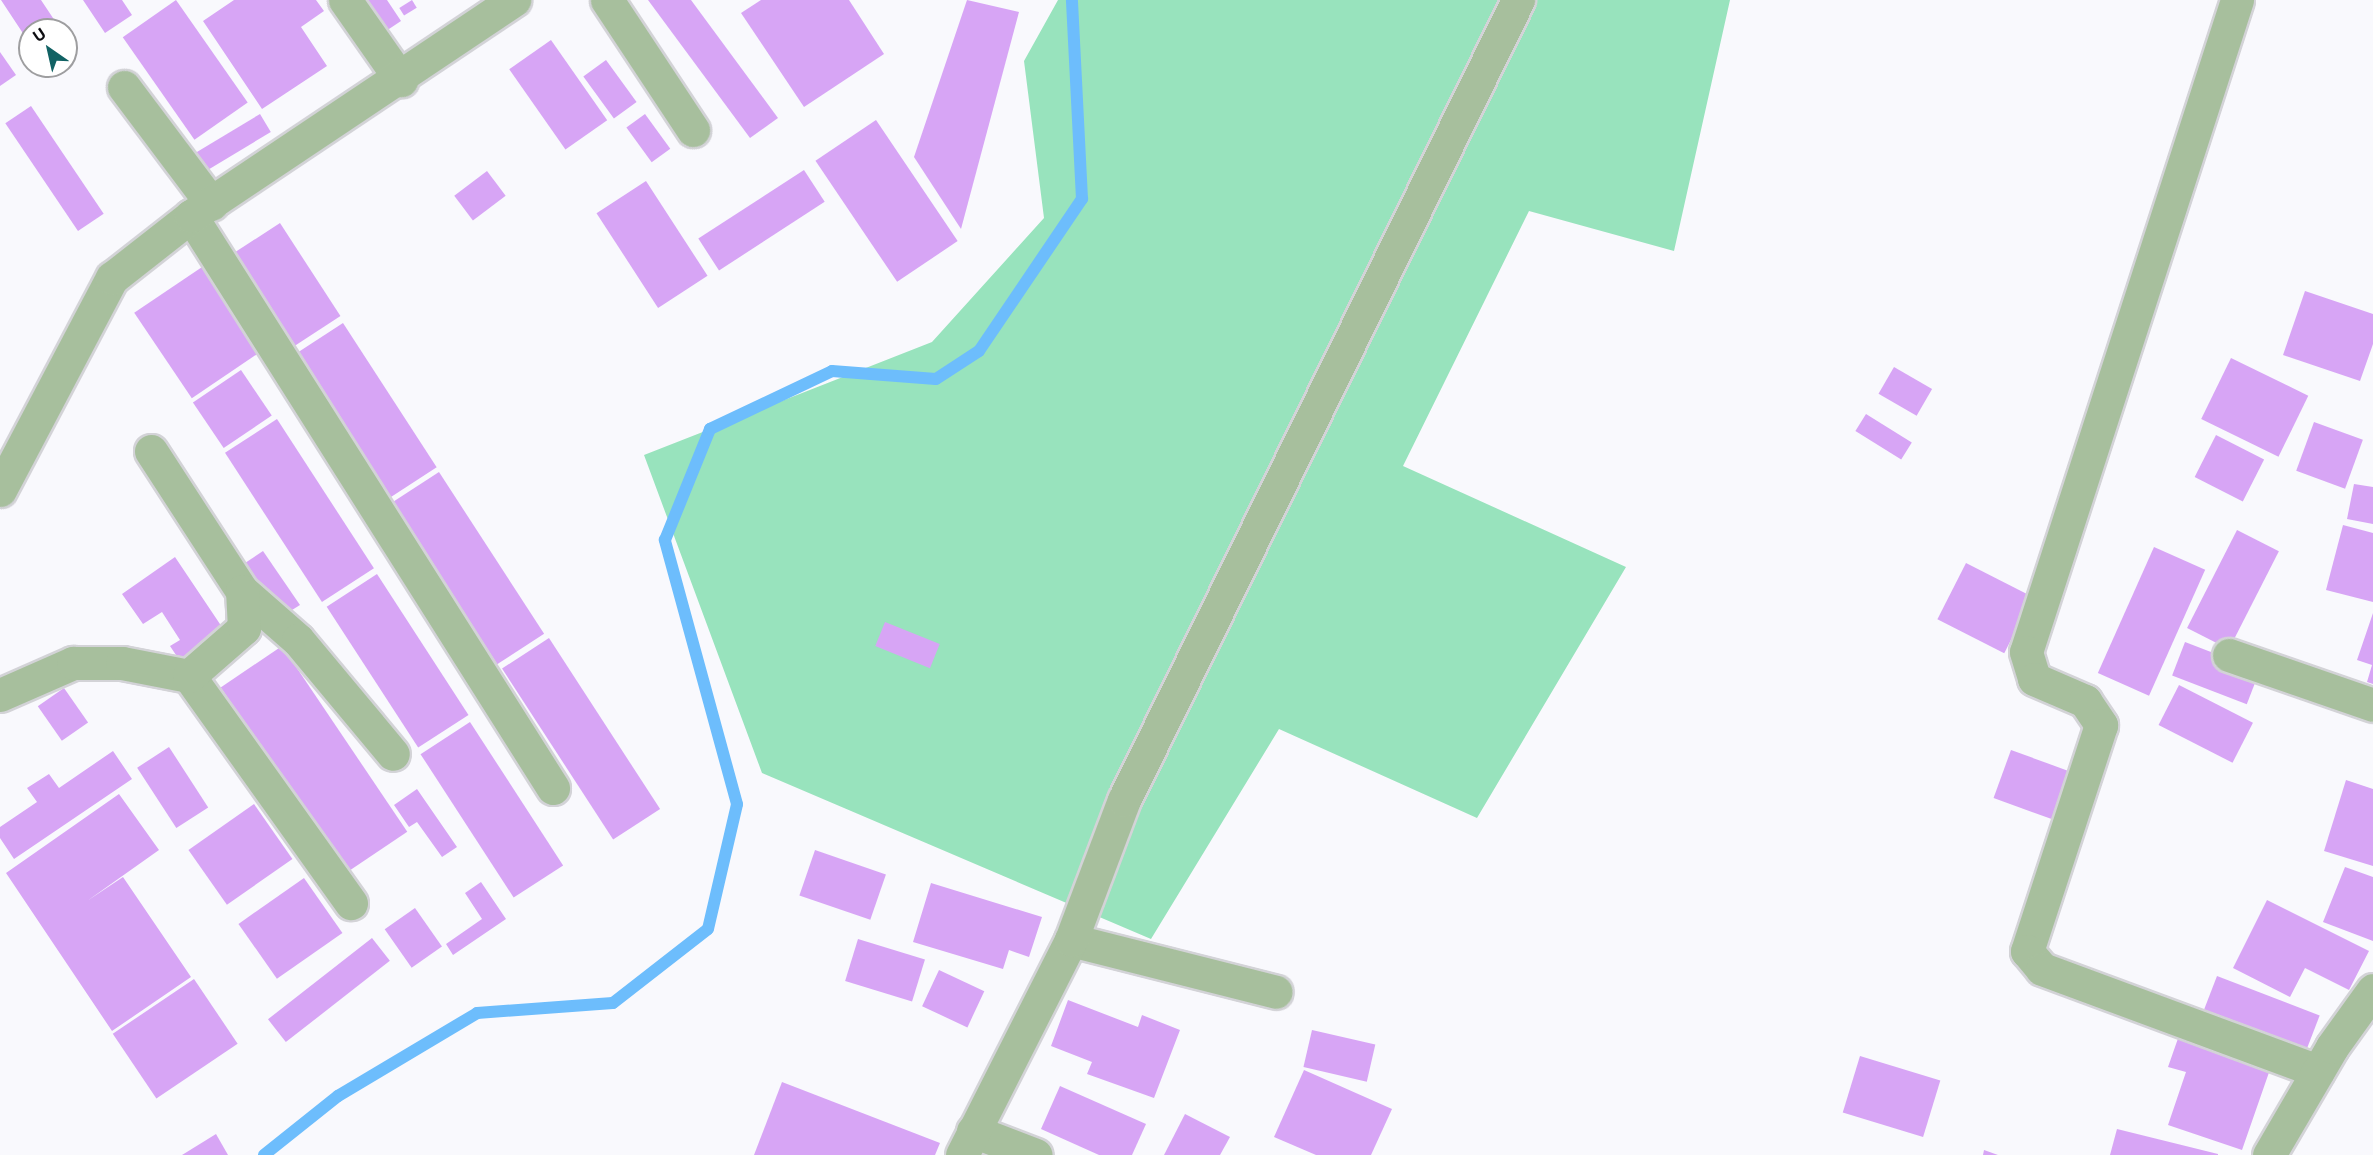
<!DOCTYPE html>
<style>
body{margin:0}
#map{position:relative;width:2373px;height:1155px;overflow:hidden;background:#f9f9fd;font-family:"Noto Sans",sans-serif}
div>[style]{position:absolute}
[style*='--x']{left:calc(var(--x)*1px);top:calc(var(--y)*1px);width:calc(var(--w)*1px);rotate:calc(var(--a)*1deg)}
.green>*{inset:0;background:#98e3bd}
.stream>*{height:12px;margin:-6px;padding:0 6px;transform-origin:6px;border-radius:6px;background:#6dbdfc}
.building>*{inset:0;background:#d7a5f5;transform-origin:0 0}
.roads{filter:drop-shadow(2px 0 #d3d3d7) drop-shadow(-2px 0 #d3d3d7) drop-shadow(0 2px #d3d3d7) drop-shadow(0 -2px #d3d3d7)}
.minor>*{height:33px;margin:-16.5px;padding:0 16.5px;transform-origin:16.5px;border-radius:16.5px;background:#a7bf9d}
span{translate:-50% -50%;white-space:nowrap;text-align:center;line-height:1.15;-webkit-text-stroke:5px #fff;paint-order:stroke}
.north{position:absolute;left:18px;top:18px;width:60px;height:60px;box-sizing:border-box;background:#fff;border:2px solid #9e9ea0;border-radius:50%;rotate:326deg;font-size:16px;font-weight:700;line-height:24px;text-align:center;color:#0d0d11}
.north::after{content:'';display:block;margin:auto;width:21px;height:27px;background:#116264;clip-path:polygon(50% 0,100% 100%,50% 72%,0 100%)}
</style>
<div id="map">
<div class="green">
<div style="clip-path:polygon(1058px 0,1730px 0,1674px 251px,1529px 211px,1403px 466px,1626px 567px,1477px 818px,1279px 729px,1151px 939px,762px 773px,644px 455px,932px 342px,1044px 218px,1024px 61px)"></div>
</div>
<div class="stream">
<div style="--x:264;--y:1155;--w:95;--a:-38.6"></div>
<div style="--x:338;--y:1096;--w:162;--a:-30.8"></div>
<div style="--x:477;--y:1013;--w:136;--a:-4.2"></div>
<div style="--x:613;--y:1003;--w:120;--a:-37.9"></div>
<div style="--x:708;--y:929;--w:128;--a:-76.9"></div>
<div style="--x:737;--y:804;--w:274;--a:-105.3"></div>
<div style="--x:665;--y:540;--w:120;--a:-67.9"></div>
<div style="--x:710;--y:429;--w:135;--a:-25.4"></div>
<div style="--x:832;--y:371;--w:104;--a:4.4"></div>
<div style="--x:936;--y:379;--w:51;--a:-33.1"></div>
<div style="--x:979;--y:351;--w:184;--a:-55.9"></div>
<div style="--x:1082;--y:199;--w:199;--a:-92.9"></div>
</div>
<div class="building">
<div style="clip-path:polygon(1px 0,41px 0,61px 30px,30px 30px,30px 44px)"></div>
<div style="clip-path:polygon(83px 0,122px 0,132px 15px,105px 33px)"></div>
<div style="left:176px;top:0;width:125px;height:65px;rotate:55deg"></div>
<div style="clip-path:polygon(234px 0,316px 0,324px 11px,301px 27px,327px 66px,262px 109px,203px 21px)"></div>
<div style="clip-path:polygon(352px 0,387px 0,401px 21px,377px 37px)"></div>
<div style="left:412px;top:0;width:9px;height:15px;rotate:58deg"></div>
<div style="clip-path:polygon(648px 0,691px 0,778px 118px,750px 138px)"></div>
<div style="clip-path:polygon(761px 0,849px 0,884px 54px,804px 107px,741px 13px)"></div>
<div style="clip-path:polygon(967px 0,1019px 12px,961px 229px,914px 157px)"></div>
<div style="left:551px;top:40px;width:98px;height:51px;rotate:55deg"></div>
<div style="clip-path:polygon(0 52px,16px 75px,0 86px)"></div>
<div style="left:606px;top:60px;width:52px;height:28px;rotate:54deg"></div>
<div style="left:31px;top:106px;width:130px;height:31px;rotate:56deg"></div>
<div style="left:260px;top:114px;width:21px;height:77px;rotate:59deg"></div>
<div style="left:645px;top:114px;width:43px;height:23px;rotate:54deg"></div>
<div style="left:876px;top:120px;width:146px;height:73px;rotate:56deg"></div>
<div style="left:804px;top:170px;width:38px;height:126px;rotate:57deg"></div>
<div style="left:487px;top:171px;width:31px;height:41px;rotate:53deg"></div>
<div style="left:646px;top:181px;width:113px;height:59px;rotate:57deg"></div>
<div style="left:280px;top:223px;width:111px;height:74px;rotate:57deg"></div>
<div style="left:208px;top:263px;width:103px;height:89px;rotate:56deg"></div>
<div style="clip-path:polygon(2305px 291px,2373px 314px,2373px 344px,2360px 381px,2283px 355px)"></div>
<div style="left:343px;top:323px;width:172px;height:60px;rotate:57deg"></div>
<div style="left:2231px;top:358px;width:86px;height:68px;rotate:26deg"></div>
<div style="left:1894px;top:367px;width:44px;height:31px;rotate:30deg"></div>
<div style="left:241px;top:370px;width:55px;height:58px;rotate:56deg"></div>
<div style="left:1866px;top:414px;width:54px;height:20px;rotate:32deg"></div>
<div style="left:277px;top:419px;width:178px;height:62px;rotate:57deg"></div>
<div style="left:2314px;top:422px;width:52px;height:52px;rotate:20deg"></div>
<div style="left:2216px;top:435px;width:54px;height:47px;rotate:27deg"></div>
<div style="left:439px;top:472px;width:193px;height:56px;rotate:57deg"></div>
<div style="clip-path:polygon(2354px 484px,2373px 487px,2373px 524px,2347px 519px)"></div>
<div style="clip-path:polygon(2343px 525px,2373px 533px,2373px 602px,2326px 590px)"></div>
<div style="left:2237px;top:530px;width:47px;height:110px;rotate:27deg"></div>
<div style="left:2154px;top:547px;width:56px;height:138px;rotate:24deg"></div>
<div style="clip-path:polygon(263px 551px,300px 605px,284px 615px,242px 565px)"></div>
<div style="clip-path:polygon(175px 557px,228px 636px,184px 667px,170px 646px,180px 640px,162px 612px,143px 624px,122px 594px)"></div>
<div style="left:1966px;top:563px;width:75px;height:63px;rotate:27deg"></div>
<div style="left:377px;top:574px;width:168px;height:60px;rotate:57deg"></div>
<div style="clip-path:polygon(2373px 613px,2373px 684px,2367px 682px,2372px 665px,2357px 660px)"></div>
<div style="left:885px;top:622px;width:59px;height:26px;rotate:22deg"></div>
<div style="left:549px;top:638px;width:204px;height:56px;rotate:57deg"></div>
<div style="left:2185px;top:642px;width:80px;height:36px;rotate:21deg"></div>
<div style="left:282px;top:646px;width:224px;height:74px;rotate:56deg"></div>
<div style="left:2179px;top:685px;width:83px;height:45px;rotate:27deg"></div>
<div style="left:64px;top:688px;width:42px;height:32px;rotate:55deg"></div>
<div style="left:470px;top:722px;width:171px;height:59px;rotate:57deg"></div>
<div style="left:169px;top:747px;width:72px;height:38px;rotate:57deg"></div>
<div style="left:2011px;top:750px;width:64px;height:51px;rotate:20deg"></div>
<div style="clip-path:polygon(113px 751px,132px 779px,14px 859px,0 838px,0 827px,37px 802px,27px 788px,49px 774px,59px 788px)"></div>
<div style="clip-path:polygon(2346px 780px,2373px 789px,2373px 866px,2324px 851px)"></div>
<div style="clip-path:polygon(417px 789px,457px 847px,442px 857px,417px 822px,409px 827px,394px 805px)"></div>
<div style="clip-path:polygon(119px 794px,159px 850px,87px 901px,123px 877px,191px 977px,112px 1031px,6px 873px)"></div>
<div style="left:254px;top:804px;width:67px;height:80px;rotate:55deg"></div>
<div style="left:815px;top:850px;width:75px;height:48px;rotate:19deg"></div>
<div style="clip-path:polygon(2345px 867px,2373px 877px,2373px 941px,2323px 922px)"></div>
<div style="left:304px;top:878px;width:67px;height:80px;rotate:55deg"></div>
<div style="clip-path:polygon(481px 882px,506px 919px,453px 955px,446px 944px,482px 919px,465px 893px)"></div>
<div style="clip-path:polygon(931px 883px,1042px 917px,1029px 957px,1009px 950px,1003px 969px,913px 942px)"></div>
<div style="clip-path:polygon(2267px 900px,2369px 951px,2349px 990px,2305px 968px,2290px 997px,2233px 968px)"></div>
<div style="left:415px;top:908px;width:47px;height:37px;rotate:55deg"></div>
<div style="left:372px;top:938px;width:29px;height:132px;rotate:52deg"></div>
<div style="left:858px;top:939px;width:70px;height:44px;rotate:17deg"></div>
<div style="left:939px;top:970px;width:50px;height:40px;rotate:25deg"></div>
<div style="left:2217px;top:976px;width:110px;height:40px;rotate:21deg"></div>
<div style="left:194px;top:979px;width:78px;height:98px;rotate:56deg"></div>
<div style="clip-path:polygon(1068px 1000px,1138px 1027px,1142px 1015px,1180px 1030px,1154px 1098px,1087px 1074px,1092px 1062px,1051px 1046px)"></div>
<div style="clip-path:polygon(2182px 1027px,2274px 1058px,2242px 1150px,2168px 1125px,2186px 1072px,2168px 1067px)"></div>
<div style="left:1312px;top:1030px;width:65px;height:38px;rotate:13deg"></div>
<div style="left:1860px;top:1056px;width:84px;height:59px;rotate:17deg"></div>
<div style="clip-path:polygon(1304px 1070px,1392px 1109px,1371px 1155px,1316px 1155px,1274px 1137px)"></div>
<div style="clip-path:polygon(782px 1082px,940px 1143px,935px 1155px,754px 1155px)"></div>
<div style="clip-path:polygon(1060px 1086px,1146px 1124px,1132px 1155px,1099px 1155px,1041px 1129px)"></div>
<div style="clip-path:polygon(1185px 1114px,1230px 1137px,1220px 1155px,1164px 1155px)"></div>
<div style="clip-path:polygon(2117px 1129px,2218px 1154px,2218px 1155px,2110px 1155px)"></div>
<div style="clip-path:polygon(216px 1134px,228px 1155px,182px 1155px)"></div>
<div style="clip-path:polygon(1984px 1150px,1998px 1155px,1983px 1155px)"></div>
</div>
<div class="roads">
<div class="minor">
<div style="--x:345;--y:0;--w:98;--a:55"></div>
<div style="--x:607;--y:0;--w:156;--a:56.5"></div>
<div style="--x:2237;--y:0;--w:685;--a:107.93"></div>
<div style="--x:2026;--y:652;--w:28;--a:73"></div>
<div style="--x:2034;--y:679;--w:56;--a:23.3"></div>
<div style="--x:2085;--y:701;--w:29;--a:56"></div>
<div style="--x:2101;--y:725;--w:238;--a:108.1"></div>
<div style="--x:2027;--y:951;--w:23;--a:50"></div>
<div style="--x:2042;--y:969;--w:294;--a:20.3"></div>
<div style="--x:124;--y:87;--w:146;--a:53.1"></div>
<div style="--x:191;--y:216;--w:677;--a:57.67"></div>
<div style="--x:151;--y:451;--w:167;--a:57"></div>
<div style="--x:242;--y:591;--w:74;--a:41.2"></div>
<div style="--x:298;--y:640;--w:148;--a:50.2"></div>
<div style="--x:0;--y:490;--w:240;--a:-62.2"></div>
<div style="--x:112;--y:278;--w:100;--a:-38.1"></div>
<div style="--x:191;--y:216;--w:389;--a:-33.8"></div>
<div style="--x:2229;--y:655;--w:152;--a:19.1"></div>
<div style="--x:189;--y:676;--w:279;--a:54.5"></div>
<div style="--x:0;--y:695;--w:80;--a:-23.7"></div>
<div style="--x:73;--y:663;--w:49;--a:0"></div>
<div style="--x:122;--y:663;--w:68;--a:11"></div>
<div style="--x:189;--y:676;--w:73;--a:-41.1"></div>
<div style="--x:244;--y:628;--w:37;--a:-93"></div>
<div style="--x:1071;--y:940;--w:211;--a:14.2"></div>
<div style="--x:973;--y:1131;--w:67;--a:20.9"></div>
<div style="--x:962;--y:1155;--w:241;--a:-63.1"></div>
<div style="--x:1071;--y:940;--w:150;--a:-69.3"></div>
<div style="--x:1124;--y:800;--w:892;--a:-63.78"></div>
<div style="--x:2269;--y:1155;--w:125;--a:-59.7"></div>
<div style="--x:2332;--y:1047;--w:70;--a:-54.3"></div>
</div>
</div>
<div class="north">U</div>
</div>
